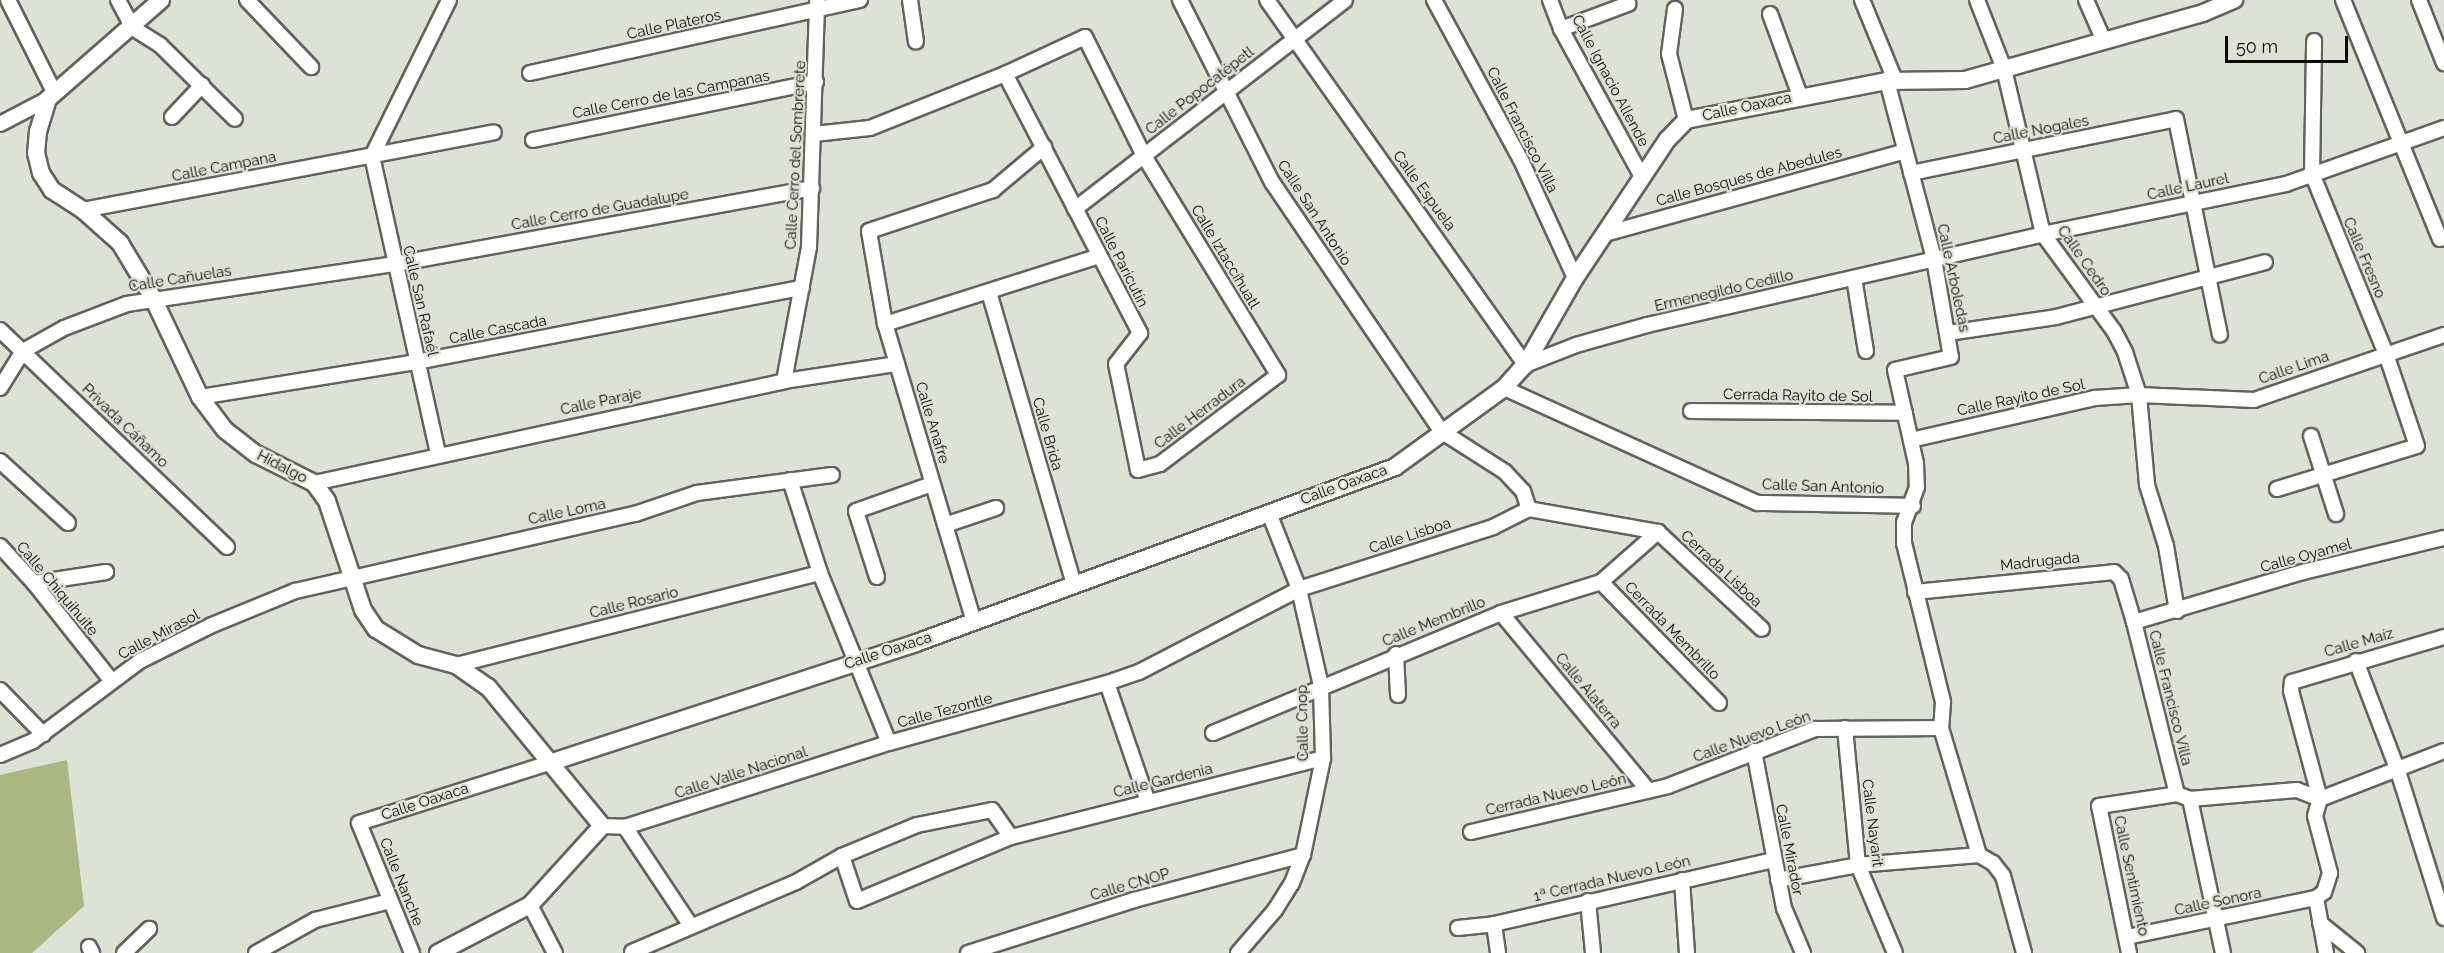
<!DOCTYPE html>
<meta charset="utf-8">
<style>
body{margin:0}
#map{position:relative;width:2444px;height:953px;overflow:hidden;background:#dee1d6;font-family:Raleway,sans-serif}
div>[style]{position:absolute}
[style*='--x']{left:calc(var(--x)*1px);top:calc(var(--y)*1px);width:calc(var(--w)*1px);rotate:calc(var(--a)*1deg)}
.green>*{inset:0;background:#abb683}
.roads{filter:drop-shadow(2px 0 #61645b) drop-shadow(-2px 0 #61645b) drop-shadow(0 2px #61645b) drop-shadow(0 -2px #61645b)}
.minor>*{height:14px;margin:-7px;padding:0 7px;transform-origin:7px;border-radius:7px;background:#fff}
.tertiary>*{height:16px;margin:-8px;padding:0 8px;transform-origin:8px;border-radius:8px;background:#fff}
span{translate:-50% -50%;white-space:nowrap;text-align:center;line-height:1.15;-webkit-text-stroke:4.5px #dee1d6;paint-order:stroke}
.street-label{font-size:15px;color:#0b0c09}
.scale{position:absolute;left:2225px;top:36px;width:123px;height:27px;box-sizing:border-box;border:3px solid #0b0c09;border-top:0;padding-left:8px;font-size:18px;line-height:21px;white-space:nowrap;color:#0b0c09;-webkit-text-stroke:4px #dee1d6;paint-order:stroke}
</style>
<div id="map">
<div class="green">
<div style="clip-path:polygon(67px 760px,84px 906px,32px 953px,0 953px,0 775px)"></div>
</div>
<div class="roads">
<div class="minor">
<div style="--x:8;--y:0;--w:103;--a:63.4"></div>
<div style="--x:118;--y:0;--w:32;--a:62"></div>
<div style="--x:133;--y:28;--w:32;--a:32"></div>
<div style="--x:160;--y:45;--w:105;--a:44.6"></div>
<div style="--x:247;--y:0;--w:93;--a:46.3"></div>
<div style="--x:910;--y:0;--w:42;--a:81.9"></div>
<div style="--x:1180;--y:0;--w:204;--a:63.2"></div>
<div style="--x:1272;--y:182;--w:301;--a:55.8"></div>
<div style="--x:1441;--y:431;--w:76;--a:32.6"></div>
<div style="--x:1505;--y:472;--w:26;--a:47"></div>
<div style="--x:1523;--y:491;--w:19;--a:72"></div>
<div style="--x:1529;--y:509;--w:131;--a:10.1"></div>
<div style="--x:1267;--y:0;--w:447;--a:54.7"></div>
<div style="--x:1525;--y:365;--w:55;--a:-21.4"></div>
<div style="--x:1576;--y:345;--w:74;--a:-15.7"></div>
<div style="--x:1647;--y:325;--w:406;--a:-12.9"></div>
<div style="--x:2043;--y:234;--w:248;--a:-11.6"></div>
<div style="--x:2286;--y:184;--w:168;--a:-19.5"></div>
<div style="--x:1434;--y:0;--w:182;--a:61.5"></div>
<div style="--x:1521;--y:160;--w:130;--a:65.4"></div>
<div style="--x:1550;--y:0;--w:31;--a:69"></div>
<div style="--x:1561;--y:29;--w:169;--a:61.3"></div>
<div style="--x:1862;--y:0;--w:87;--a:67.6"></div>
<div style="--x:1977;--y:0;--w:74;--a:68.6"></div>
<div style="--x:2004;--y:69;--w:170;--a:76.7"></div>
<div style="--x:2043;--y:234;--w:120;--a:53.8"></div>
<div style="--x:2114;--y:331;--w:24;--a:62"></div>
<div style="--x:2125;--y:352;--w:45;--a:72"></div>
<div style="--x:2139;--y:395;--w:90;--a:84.9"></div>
<div style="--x:2147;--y:485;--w:64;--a:72.7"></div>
<div style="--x:2166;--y:546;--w:66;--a:80.4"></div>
<div style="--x:2086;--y:0;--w:45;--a:66.3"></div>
<div style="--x:2343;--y:0;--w:258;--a:67.9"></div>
<div style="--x:2419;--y:0;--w:68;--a:68.4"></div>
<div style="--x:1675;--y:9;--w:45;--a:97.6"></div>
<div style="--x:1669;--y:54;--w:68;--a:75.6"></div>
<div style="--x:1770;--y:14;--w:87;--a:69.9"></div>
<div style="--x:1561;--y:29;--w:72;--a:-20.5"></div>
<div style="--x:530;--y:73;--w:338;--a:-12.5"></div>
<div style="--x:1887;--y:81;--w:184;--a:75.2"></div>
<div style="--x:1934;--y:259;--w:99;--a:80.2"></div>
<div style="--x:1951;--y:357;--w:57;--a:166.9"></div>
<div style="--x:1895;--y:370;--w:95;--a:77.3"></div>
<div style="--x:1916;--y:463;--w:24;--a:88"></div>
<div style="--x:1917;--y:487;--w:37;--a:110"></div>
<div style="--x:1904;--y:522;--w:21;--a:90"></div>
<div style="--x:1904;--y:543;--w:164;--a:76.2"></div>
<div style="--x:1943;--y:702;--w:26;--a:94"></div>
<div style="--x:1941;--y:728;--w:133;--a:73.3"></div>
<div style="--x:1979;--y:855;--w:16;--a:30"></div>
<div style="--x:1993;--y:863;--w:16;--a:52"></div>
<div style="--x:2003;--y:876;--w:80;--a:74.7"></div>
<div style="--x:172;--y:117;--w:44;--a:-46.8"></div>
<div style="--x:0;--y:124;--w:54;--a:-27.5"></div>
<div style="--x:814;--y:134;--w:56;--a:-6.1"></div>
<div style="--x:870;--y:128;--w:145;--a:-21.8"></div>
<div style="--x:1005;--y:74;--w:88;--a:-24.8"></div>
<div style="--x:1085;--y:37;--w:133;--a:63.6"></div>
<div style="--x:1144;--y:156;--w:257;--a:58.5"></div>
<div style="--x:1278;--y:375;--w:148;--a:143"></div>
<div style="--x:1160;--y:464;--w:23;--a:165"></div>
<div style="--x:1138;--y:470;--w:108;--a:-101.7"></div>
<div style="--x:1116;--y:364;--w:39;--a:-52"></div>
<div style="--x:1140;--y:333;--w:292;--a:-117.5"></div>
<div style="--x:533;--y:140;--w:289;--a:-11.6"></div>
<div style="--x:372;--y:156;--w:304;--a:77.5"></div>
<div style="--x:372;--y:156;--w:174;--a:-63.7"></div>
<div style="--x:1911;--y:173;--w:270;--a:-11.5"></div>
<div style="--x:2176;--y:119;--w:220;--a:78.5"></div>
<div style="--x:1075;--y:209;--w:341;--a:-37.7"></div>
<div style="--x:83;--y:210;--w:418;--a:-10.7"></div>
<div style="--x:1605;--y:234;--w:308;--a:-15.4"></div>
<div style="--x:1854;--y:278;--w:74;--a:80.7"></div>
<div style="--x:989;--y:292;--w:305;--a:73.8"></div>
<div style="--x:885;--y:324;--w:225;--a:-17.6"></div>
<div style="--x:0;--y:330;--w:314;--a:43.7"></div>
<div style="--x:1948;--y:333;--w:109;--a:-8.4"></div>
<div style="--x:2056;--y:317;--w:216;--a:-14.7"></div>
<div style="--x:784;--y:381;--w:136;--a:-79.4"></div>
<div style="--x:809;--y:247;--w:247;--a:-88.1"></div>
<div style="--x:0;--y:388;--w:44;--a:-58.1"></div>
<div style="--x:23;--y:351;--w:47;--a:-29.3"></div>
<div style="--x:64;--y:328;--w:67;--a:-20.9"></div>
<div style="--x:127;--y:304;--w:271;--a:-8.5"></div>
<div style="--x:395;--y:264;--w:424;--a:-10.3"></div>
<div style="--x:1504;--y:388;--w:279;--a:24.4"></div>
<div style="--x:1758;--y:503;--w:155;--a:1.1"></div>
<div style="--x:200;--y:397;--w:219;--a:-9.2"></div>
<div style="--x:416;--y:362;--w:393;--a:-10.9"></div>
<div style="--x:1691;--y:411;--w:214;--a:0.5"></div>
<div style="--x:2311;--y:436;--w:82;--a:72.2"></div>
<div style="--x:1911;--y:440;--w:189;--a:-12.9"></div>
<div style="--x:2095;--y:398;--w:44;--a:-3.9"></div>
<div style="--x:2139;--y:395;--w:115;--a:2.5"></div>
<div style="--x:2254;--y:400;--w:201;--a:-18.9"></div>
<div style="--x:0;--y:461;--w:92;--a:42.4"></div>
<div style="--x:790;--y:480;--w:98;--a:72.1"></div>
<div style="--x:820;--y:573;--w:183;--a:67.9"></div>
<div style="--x:314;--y:483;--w:481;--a:-12.2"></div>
<div style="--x:784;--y:381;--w:114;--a:-8.6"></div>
<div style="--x:2277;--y:489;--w:146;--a:-17.1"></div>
<div style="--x:2417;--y:446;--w:97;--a:-108.6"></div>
<div style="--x:2386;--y:354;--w:195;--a:-112.3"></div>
<div style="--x:2312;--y:174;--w:133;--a:-89.1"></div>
<div style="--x:945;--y:525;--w:54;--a:-18.4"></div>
<div style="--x:1658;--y:532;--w:142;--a:43"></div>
<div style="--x:0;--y:546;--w:50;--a:47.4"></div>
<div style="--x:34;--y:583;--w:124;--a:51.6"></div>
<div style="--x:877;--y:577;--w:69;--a:-107.7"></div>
<div style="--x:856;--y:511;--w:81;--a:-19.6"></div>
<div style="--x:1601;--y:582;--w:169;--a:45.7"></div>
<div style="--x:34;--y:583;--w:73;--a:-8.7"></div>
<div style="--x:1915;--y:592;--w:200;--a:-5.7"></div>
<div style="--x:2114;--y:572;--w:10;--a:45"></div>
<div style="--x:2121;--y:579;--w:45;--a:73.2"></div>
<div style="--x:2134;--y:622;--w:177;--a:76"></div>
<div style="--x:1501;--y:613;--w:231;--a:50.3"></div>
<div style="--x:974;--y:622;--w:311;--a:-106.6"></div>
<div style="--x:885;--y:324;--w:94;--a:-99.8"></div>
<div style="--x:869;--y:231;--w:131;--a:-18.3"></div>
<div style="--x:993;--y:190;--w:67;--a:-40.1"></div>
<div style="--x:2134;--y:622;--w:176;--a:-16.5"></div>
<div style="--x:2303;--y:572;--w:145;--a:-13.6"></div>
<div style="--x:1396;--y:654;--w:41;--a:87.2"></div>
<div style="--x:2356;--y:661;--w:118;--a:69.1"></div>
<div style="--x:2398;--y:771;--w:154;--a:72.6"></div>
<div style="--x:456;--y:665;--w:375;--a:-14.2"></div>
<div style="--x:1107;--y:683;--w:126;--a:71"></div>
<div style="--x:0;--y:690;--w:62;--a:45.7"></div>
<div style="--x:1845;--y:728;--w:138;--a:84.6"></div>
<div style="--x:1858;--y:865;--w:95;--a:67.2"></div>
<div style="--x:1213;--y:733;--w:312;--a:-22.6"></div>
<div style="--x:1501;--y:613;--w:105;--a:-17.2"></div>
<div style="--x:1601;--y:582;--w:76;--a:-41.3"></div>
<div style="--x:1754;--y:751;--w:160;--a:79.2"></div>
<div style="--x:1784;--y:908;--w:49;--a:67.1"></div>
<div style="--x:0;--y:755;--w:36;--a:-23"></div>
<div style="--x:33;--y:741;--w:134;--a:-36.8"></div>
<div style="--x:140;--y:661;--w:80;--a:-26.6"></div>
<div style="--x:212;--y:625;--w:90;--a:-22.3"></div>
<div style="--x:295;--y:591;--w:349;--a:-12.8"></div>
<div style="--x:635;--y:514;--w:65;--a:-18.7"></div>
<div style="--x:697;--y:493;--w:136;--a:-7.6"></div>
<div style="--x:2190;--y:799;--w:157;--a:77.9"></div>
<div style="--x:602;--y:826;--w:23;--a:2"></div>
<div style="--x:625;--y:827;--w:277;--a:-17.7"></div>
<div style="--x:889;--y:743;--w:226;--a:-15.4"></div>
<div style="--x:1107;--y:683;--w:34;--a:-19"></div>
<div style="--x:1139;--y:672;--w:180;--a:-27.4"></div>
<div style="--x:1299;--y:589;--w:204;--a:-17.7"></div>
<div style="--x:1493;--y:527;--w:40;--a:-26.6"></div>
<div style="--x:625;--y:827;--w:119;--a:56.3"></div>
<div style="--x:1471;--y:832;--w:202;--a:-13.1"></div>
<div style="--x:1668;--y:786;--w:158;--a:-21.2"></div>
<div style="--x:1815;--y:729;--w:126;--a:-0.5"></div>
<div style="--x:842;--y:856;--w:81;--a:-22.5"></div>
<div style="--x:917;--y:825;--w:76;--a:-11.3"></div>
<div style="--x:992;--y:810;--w:33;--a:55"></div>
<div style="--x:1682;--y:880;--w:73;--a:86.1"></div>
<div style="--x:1778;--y:880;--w:81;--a:-10.6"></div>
<div style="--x:1858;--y:865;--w:121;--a:-4.7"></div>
<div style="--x:2316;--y:898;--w:56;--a:79.7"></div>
<div style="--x:1588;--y:901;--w:52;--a:84.5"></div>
<div style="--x:530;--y:905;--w:54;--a:62.5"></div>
<div style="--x:2320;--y:923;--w:48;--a:39"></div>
<div style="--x:1494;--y:924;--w:29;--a:82"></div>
<div style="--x:1458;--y:928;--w:36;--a:-6"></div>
<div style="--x:1494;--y:924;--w:286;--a:-12.9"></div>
<div style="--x:2127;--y:937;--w:193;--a:-11.7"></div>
<div style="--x:2316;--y:898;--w:10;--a:-37"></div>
<div style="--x:2324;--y:892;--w:20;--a:-72"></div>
<div style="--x:2330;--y:873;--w:59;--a:-104.7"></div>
<div style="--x:2315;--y:816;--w:18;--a:-74"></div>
<div style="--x:2320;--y:799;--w:112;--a:-105"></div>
<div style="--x:2291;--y:691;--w:9;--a:-84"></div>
<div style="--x:2292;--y:682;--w:159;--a:-16.5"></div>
<div style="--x:89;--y:947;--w:7;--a:63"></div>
<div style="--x:632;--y:952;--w:178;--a:-23.1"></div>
<div style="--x:796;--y:882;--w:53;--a:-29.5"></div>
<div style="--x:842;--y:856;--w:47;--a:71.6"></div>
<div style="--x:857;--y:901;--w:167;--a:-22.6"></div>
<div style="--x:1011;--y:837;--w:322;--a:-14.2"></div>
<div style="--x:124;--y:953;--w:35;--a:-44"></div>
<div style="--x:256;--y:953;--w:68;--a:-29.2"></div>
<div style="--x:315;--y:920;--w:77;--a:-14.2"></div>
<div style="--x:412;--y:953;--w:140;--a:-112.2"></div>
<div style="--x:359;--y:823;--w:202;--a:-17.5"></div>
<div style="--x:968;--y:953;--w:174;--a:-17.7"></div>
<div style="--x:1134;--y:900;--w:175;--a:-14.9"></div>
<div style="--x:1238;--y:953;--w:57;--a:-49.3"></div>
<div style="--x:1275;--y:910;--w:32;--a:-58"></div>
<div style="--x:1292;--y:883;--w:30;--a:-69"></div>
<div style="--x:1303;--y:855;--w:99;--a:-78.3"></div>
<div style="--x:1323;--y:758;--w:72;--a:-91.6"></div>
<div style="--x:1321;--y:686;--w:99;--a:-102.8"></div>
<div style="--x:1299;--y:589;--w:82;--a:-111.5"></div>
<div style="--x:2129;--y:953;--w:150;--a:-101.5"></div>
<div style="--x:2099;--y:806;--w:79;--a:-8.7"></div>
<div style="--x:2177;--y:794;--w:14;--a:21"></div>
<div style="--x:2190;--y:799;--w:107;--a:-4.8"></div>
<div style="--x:2297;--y:790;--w:25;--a:21"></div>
<div style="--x:2320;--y:799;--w:133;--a:-21.2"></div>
</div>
<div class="tertiary">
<div style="--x:161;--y:0;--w:150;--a:138.8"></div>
<div style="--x:48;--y:99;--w:34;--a:107"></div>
<div style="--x:38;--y:131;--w:22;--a:95"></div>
<div style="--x:36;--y:153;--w:21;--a:76"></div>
<div style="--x:41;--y:173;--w:20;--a:57"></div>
<div style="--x:52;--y:190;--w:37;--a:33"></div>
<div style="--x:83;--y:210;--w:50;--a:41.7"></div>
<div style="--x:120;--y:243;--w:64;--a:59"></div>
<div style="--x:153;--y:298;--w:110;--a:64.6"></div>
<div style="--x:200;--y:397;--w:41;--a:52.9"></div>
<div style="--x:225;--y:430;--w:39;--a:38"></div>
<div style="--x:256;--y:454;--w:65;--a:26.6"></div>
<div style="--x:314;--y:483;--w:22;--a:54"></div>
<div style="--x:327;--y:501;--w:115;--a:71.7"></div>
<div style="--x:363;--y:610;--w:23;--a:56"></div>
<div style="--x:376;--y:629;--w:49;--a:31.8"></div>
<div style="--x:418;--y:655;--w:39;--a:15"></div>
<div style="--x:456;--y:665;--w:39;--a:35"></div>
<div style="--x:488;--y:687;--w:180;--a:50.6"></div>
<div style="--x:602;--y:826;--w:107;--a:132.3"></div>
<div style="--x:530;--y:905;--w:104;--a:152.4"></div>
<div style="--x:552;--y:762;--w:383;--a:-18.1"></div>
<div style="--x:916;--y:643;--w:510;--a:-20.17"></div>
<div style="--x:1395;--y:467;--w:135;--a:-35.9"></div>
<div style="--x:1504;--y:388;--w:31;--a:-48"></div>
<div style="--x:1525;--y:365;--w:100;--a:-60.1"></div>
<div style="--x:1575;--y:278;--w:166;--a:-56.3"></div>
<div style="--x:1667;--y:140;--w:28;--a:-46"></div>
<div style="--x:1686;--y:120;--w:205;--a:-11"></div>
<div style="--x:1887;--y:81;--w:78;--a:-0.7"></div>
<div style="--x:1965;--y:80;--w:247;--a:-15.7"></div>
<div style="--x:2203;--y:13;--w:34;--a:-23"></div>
</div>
</div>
<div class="street-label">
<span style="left:674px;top:25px;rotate:-12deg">Calle Plateros</span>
<span style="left:1610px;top:81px;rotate:62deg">Calle Ignacio Allende</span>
<span style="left:1200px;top:91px;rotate:-38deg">Calle Popocatépetl</span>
<span style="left:671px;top:95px;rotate:-11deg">Calle Cerro de las Campanas</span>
<span style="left:1747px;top:107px;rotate:-12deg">Calle Oaxaca</span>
<span style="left:1522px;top:130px;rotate:63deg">Calle Francisco Villa</span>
<span style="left:2041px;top:130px;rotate:-11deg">Calle Nogales</span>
<span style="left:796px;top:155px;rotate:-87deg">Calle Cerro del Sombrerete</span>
<span style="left:224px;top:167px;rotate:-11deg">Calle Campana</span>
<span style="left:1749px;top:177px;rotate:-15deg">Calle Bosques de Abedules</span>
<span style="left:2188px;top:187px;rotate:-12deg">Calle Laurel</span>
<span style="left:1424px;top:191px;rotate:54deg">Calle Espuela</span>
<span style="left:600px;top:210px;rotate:-10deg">Calle Cerro de Guadalupe</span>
<span style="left:1314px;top:213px;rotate:57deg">Calle San Antonio</span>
<span style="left:1225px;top:257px;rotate:59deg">Calle Iztaccíhuatl</span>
<span style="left:2364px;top:258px;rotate:67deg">Calle Fresno</span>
<span style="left:2084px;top:261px;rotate:55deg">Calle Cedro</span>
<span style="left:1121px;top:262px;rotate:63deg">Calle Paricutín</span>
<span style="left:1953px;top:278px;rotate:78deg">Calle Arboledas</span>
<span style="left:180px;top:279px;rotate:-9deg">Calle Cañuelas</span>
<span style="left:1724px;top:291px;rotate:-13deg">Ermenegildo Cedillo</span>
<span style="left:420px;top:301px;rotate:77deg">Calle San Rafaél</span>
<span style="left:498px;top:330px;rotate:-11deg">Calle Cascada</span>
<span style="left:2294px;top:368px;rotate:-19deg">Calle Lima</span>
<span style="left:1798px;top:396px;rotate:1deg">Cerrada Rayito de Sol</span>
<span style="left:2021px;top:398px;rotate:-12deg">Calle Rayito de Sol</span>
<span style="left:601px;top:402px;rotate:-12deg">Calle Paraje</span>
<span style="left:1200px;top:413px;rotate:-37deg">Calle Herradura</span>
<span style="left:932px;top:423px;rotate:73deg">Calle Anafre</span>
<span style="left:125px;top:426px;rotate:44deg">Privada Cáñamo</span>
<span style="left:1047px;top:434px;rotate:74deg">Calle Brida</span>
<span style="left:282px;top:467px;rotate:27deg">Hidalgo</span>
<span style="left:1344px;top:485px;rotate:-20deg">Calle Oaxaca</span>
<span style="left:1823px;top:487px;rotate:2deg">Calle San Antonio</span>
<span style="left:567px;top:512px;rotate:-12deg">Calle Loma</span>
<span style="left:1410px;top:536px;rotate:-18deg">Calle Lisboa</span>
<span style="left:2306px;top:556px;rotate:-15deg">Calle Oyamel</span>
<span style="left:2040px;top:562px;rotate:-6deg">Madrugada</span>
<span style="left:1721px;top:569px;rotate:43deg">Cerrada Lisboa</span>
<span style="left:57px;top:589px;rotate:50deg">Calle Chiquihuite</span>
<span style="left:634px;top:603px;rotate:-14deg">Calle Rosario</span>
<span style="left:1434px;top:622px;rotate:-22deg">Calle Membrillo</span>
<span style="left:1672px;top:631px;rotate:46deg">Cerrada Membrillo</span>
<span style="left:159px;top:635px;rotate:-28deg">Calle Mirasol</span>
<span style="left:2359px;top:643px;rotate:-16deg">Calle Maíz</span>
<span style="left:888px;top:651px;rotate:-18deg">Calle Oaxaca</span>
<span style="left:1588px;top:691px;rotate:50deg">Calle Alaterra</span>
<span style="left:2170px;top:698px;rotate:76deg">Calle Francisco Villa</span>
<span style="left:945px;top:711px;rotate:-15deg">Calle Tezontle</span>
<span style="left:1303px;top:723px;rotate:-91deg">Calle Cnop</span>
<span style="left:1752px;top:737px;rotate:-20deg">Calle Nuevo León</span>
<span style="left:741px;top:773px;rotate:-18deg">Calle Valle Nacional</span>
<span style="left:1163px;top:781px;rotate:-14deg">Calle Gardenia</span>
<span style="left:1556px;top:795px;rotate:-13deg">Cerrada Nuevo León</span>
<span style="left:425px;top:802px;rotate:-18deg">Calle Oaxaca</span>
<span style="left:1872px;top:823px;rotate:83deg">Calle Nayarit</span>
<span style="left:1789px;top:850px;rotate:79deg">Calle Mirador</span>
<span style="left:2131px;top:876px;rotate:78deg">Calle Sentimiento</span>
<span style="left:1612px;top:879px;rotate:-13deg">1ª Cerrada Nuevo León</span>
<span style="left:401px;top:882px;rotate:68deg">Calle Nanche</span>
<span style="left:1130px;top:885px;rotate:-16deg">Calle CNOP</span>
<span style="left:2218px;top:902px;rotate:-12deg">Calle Sonora</span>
</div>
<div class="scale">50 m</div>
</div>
